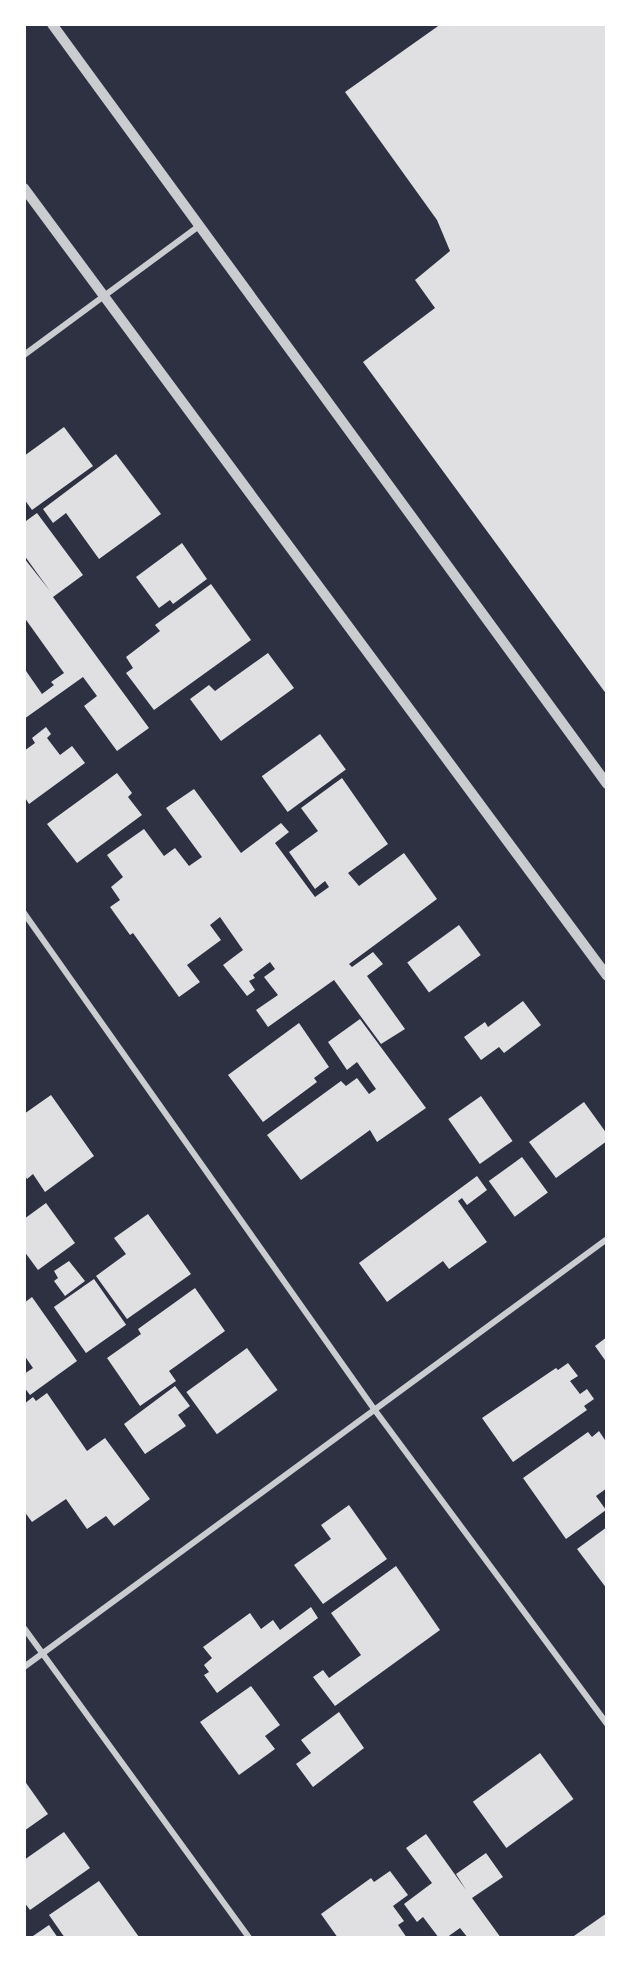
<!DOCTYPE html>
<style>
body{margin:0}
#map{position:relative;width:631px;height:1962px;overflow:hidden;background:#2d3142;font-family:Montserrat,sans-serif}
div>[style]{position:absolute}
[style*='--x']{left:calc(var(--x)*1px);top:calc(var(--y)*1px);width:calc(var(--w)*1px);rotate:calc(var(--a)*1deg)}
.building>*{inset:0;background:#e0e0e3;transform-origin:0 0}
.minor>*{height:6px;margin:-3px;padding:0 3px;transform-origin:3px;border-radius:3px;background:#caccd0}
.tertiary>*{height:10px;margin:-5px;padding:0 5px;transform-origin:5px;border-radius:5px;background:#caccd0}
span{translate:-50% -50%;white-space:nowrap;text-align:center;line-height:1.15;-webkit-text-stroke:4.5px #fff;paint-order:stroke}
.frame{position:absolute;inset:0;border:26px solid #fff;pointer-events:none}
</style>
<div id="map">
<div class="building">
<div style="clip-path:polygon(441px 24px,607px 24px,607px 695px,363px 362px,435px 308px,415px 280px,450px 251px,437px 220px,345px 92px)"></div>
<div style="clip-path:polygon(64px 427px,93px 466px,32px 510px,24px 499px,24px 456px)"></div>
<div style="clip-path:polygon(116px 454px,161px 514px,99px 559px,66px 513px,53px 523px,43px 509px)"></div>
<div style="clip-path:polygon(37px 513px,83px 575px,53px 597px,149px 728px,117px 751px,84px 706px,97px 696px,83px 677px,24px 719px,24px 668px,42px 694px,54px 685px,51px 682px,64px 673px,24px 617px,24px 558px,50px 591px,24px 555px,24px 519px,26px 521px)"></div>
<div style="clip-path:polygon(182px 543px,207px 579px,173px 604px,170px 600px,159px 608px,136px 577px)"></div>
<div style="clip-path:polygon(211px 584px,251px 640px,154px 710px,126px 673px,133px 668px,126px 657px,160px 631px,155px 625px)"></div>
<div style="clip-path:polygon(268px 653px,294px 688px,221px 741px,190px 699px,209px 685px,215px 691px)"></div>
<div style="clip-path:polygon(46px 727px,51px 734px,47px 738px,60px 755px,72px 746px,85px 763px,29px 804px,24px 796px,24px 751px,35px 743px,32px 738px)"></div>
<div style="left:320px;top:734px;width:44px;height:72px;rotate:54deg"></div>
<div style="clip-path:polygon(117px 773px,132px 793px,128px 797px,142px 815px,77px 863px,47px 824px)"></div>
<div style="clip-path:polygon(342px 778px,388px 844px,348px 873px,359px 886px,404px 853px,437px 899px,349px 964px,352px 967px,373px 952px,383px 964px,367px 976px,405px 1029px,381px 1044px,334px 980px,268px 1027px,256px 1010px,278px 995px,264px 977px,275px 969px,270px 962px,253px 975px,255px 978px,249px 981px,255px 990px,247px 996px,223px 965px,243px 950px,220px 917px,210px 925px,221px 940px,187px 965px,200px 982px,179px 997px,133px 933px,130px 935px,110px 907px,120px 900px,111px 887px,123px 877px,107px 855px,144px 829px,164px 856px,175px 848px,189px 866px,202px 857px,166px 808px,194px 789px,241px 853px,281px 823px,289px 832px,275px 843px,315px 897px,329px 887px,325px 881px,315px 889px,289px 852px,318px 831px,301px 808px)"></div>
<div style="left:459px;top:925px;width:37px;height:64px;rotate:54deg"></div>
<div style="clip-path:polygon(523px 1001px,541px 1025px,504px 1053px,499px 1047px,481px 1060px,464px 1037px,485px 1022px,488px 1027px)"></div>
<div style="clip-path:polygon(360px 1019px,426px 1108px,377px 1142px,370px 1130px,301px 1180px,267px 1135px,341px 1081px,346px 1086px,357px 1078px,369px 1094px,376px 1089px,357px 1062px,347px 1070px,328px 1042px)"></div>
<div style="clip-path:polygon(299px 1023px,329px 1067px,314px 1078px,317px 1082px,263px 1122px,228px 1075px)"></div>
<div style="clip-path:polygon(51px 1095px,94px 1156px,45px 1192px,33px 1174px,27px 1179px,24px 1174px,24px 1114px)"></div>
<div style="left:481px;top:1096px;width:55px;height:40px;rotate:55deg"></div>
<div style="clip-path:polygon(584px 1102px,607px 1134px,607px 1141px,556px 1178px,529px 1142px)"></div>
<div style="left:522px;top:1157px;width:44px;height:41px;rotate:54deg"></div>
<div style="clip-path:polygon(477px 1176px,487px 1190px,467px 1205px,462px 1198px,458px 1201px,487px 1242px,449px 1269px,443px 1261px,387px 1302px,359px 1263px)"></div>
<div style="clip-path:polygon(46px 1203px,75px 1243px,38px 1270px,24px 1251px,24px 1219px)"></div>
<div style="clip-path:polygon(148px 1214px,191px 1274px,127px 1319px,96px 1276px,126px 1254px,114px 1238px)"></div>
<div style="clip-path:polygon(69px 1261px,85px 1281px,65px 1296px,54px 1281px,58px 1278px,54px 1271px)"></div>
<div style="left:94px;top:1279px;width:56px;height:49px;rotate:55deg"></div>
<div style="clip-path:polygon(195px 1288px,225px 1331px,169px 1371px,176px 1381px,140px 1406px,107px 1358px,141px 1334px,138px 1329px)"></div>
<div style="clip-path:polygon(32px 1297px,77px 1361px,30px 1395px,24px 1387px,24px 1374px,33px 1368px,24px 1355px,24px 1303px)"></div>
<div style="clip-path:polygon(607px 1337px,607px 1363px,595px 1346px)"></div>
<div style="left:247px;top:1348px;width:52px;height:75px;rotate:54deg"></div>
<div style="clip-path:polygon(568px 1363px,578px 1376px,570px 1381px,580px 1394px,587px 1389px,594px 1399px,584px 1406px,587px 1410px,513px 1462px,482px 1418px,556px 1368px,558px 1370px)"></div>
<div style="clip-path:polygon(175px 1386px,190px 1406px,178px 1415px,186px 1426px,145px 1454px,124px 1424px)"></div>
<div style="clip-path:polygon(47px 1393px,87px 1451px,105px 1438px,150px 1499px,114px 1526px,106px 1516px,87px 1529px,66px 1499px,32px 1522px,24px 1511px,24px 1404px,33px 1397px,36px 1401px)"></div>
<div style="clip-path:polygon(599px 1431px,607px 1443px,607px 1488px,596px 1496px,606px 1510px,566px 1539px,523px 1478px,588px 1432px,592px 1437px)"></div>
<div style="clip-path:polygon(349px 1505px,387px 1559px,323px 1604px,294px 1565px,331px 1539px,321px 1525px)"></div>
<div style="clip-path:polygon(607px 1527px,607px 1589px,577px 1549px)"></div>
<div style="clip-path:polygon(396px 1566px,440px 1630px,335px 1706px,313px 1677px,323px 1670px,329px 1678px,361px 1655px,331px 1613px)"></div>
<div style="clip-path:polygon(311px 1607px,318px 1618px,217px 1693px,204px 1675px,209px 1672px,204px 1665px,212px 1658px,203px 1647px,250px 1613px,261px 1629px,273px 1620px,280px 1630px)"></div>
<div style="clip-path:polygon(251px 1686px,280px 1725px,265px 1736px,275px 1749px,239px 1775px,200px 1722px)"></div>
<div style="clip-path:polygon(339px 1712px,364px 1748px,313px 1787px,296px 1764px,311px 1753px,301px 1740px)"></div>
<div style="left:540px;top:1753px;width:57px;height:83px;rotate:54deg"></div>
<div style="clip-path:polygon(24px 1780px,48px 1814px,24px 1831px)"></div>
<div style="clip-path:polygon(64px 1832px,90px 1868px,30px 1910px,24px 1902px,24px 1860px)"></div>
<div style="clip-path:polygon(426px 1834px,466px 1890px,456px 1874px,486px 1853px,503px 1877px,472px 1898px,501px 1938px,468px 1938px,460px 1928px,446px 1938px,439px 1938px,423px 1917px,417px 1922px,404px 1904px,432px 1883px,406px 1848px)"></div>
<div style="clip-path:polygon(390px 1871px,408px 1895px,393px 1906px,404px 1921px,398px 1925px,407px 1938px,338px 1938px,321px 1914px,371px 1878px,374px 1882px)"></div>
<div style="clip-path:polygon(99px 1881px,139px 1937px,137px 1938px,65px 1938px,49px 1915px)"></div>
<div style="clip-path:polygon(607px 1913px,607px 1938px,571px 1938px)"></div>
<div style="clip-path:polygon(49px 1925px,58px 1938px,30px 1938px)"></div>
</div>
<div class="minor">
<div style="--x:24;--y:355;--w:217;--a:-36.4"></div>
<div style="--x:24;--y:913;--w:607;--a:54.79"></div>
<div style="--x:374;--y:1409;--w:392;--a:53.5"></div>
<div style="--x:24;--y:1628;--w:383;--a:54"></div>
<div style="--x:24;--y:1667;--w:723;--a:-36.28"></div>
</div>
<div class="tertiary">
<div style="--x:52;--y:24;--w:941;--a:53.86"></div>
<div style="--x:24;--y:188;--w:980;--a:53.5"></div>
</div>
<div class="frame"></div>
</div>
